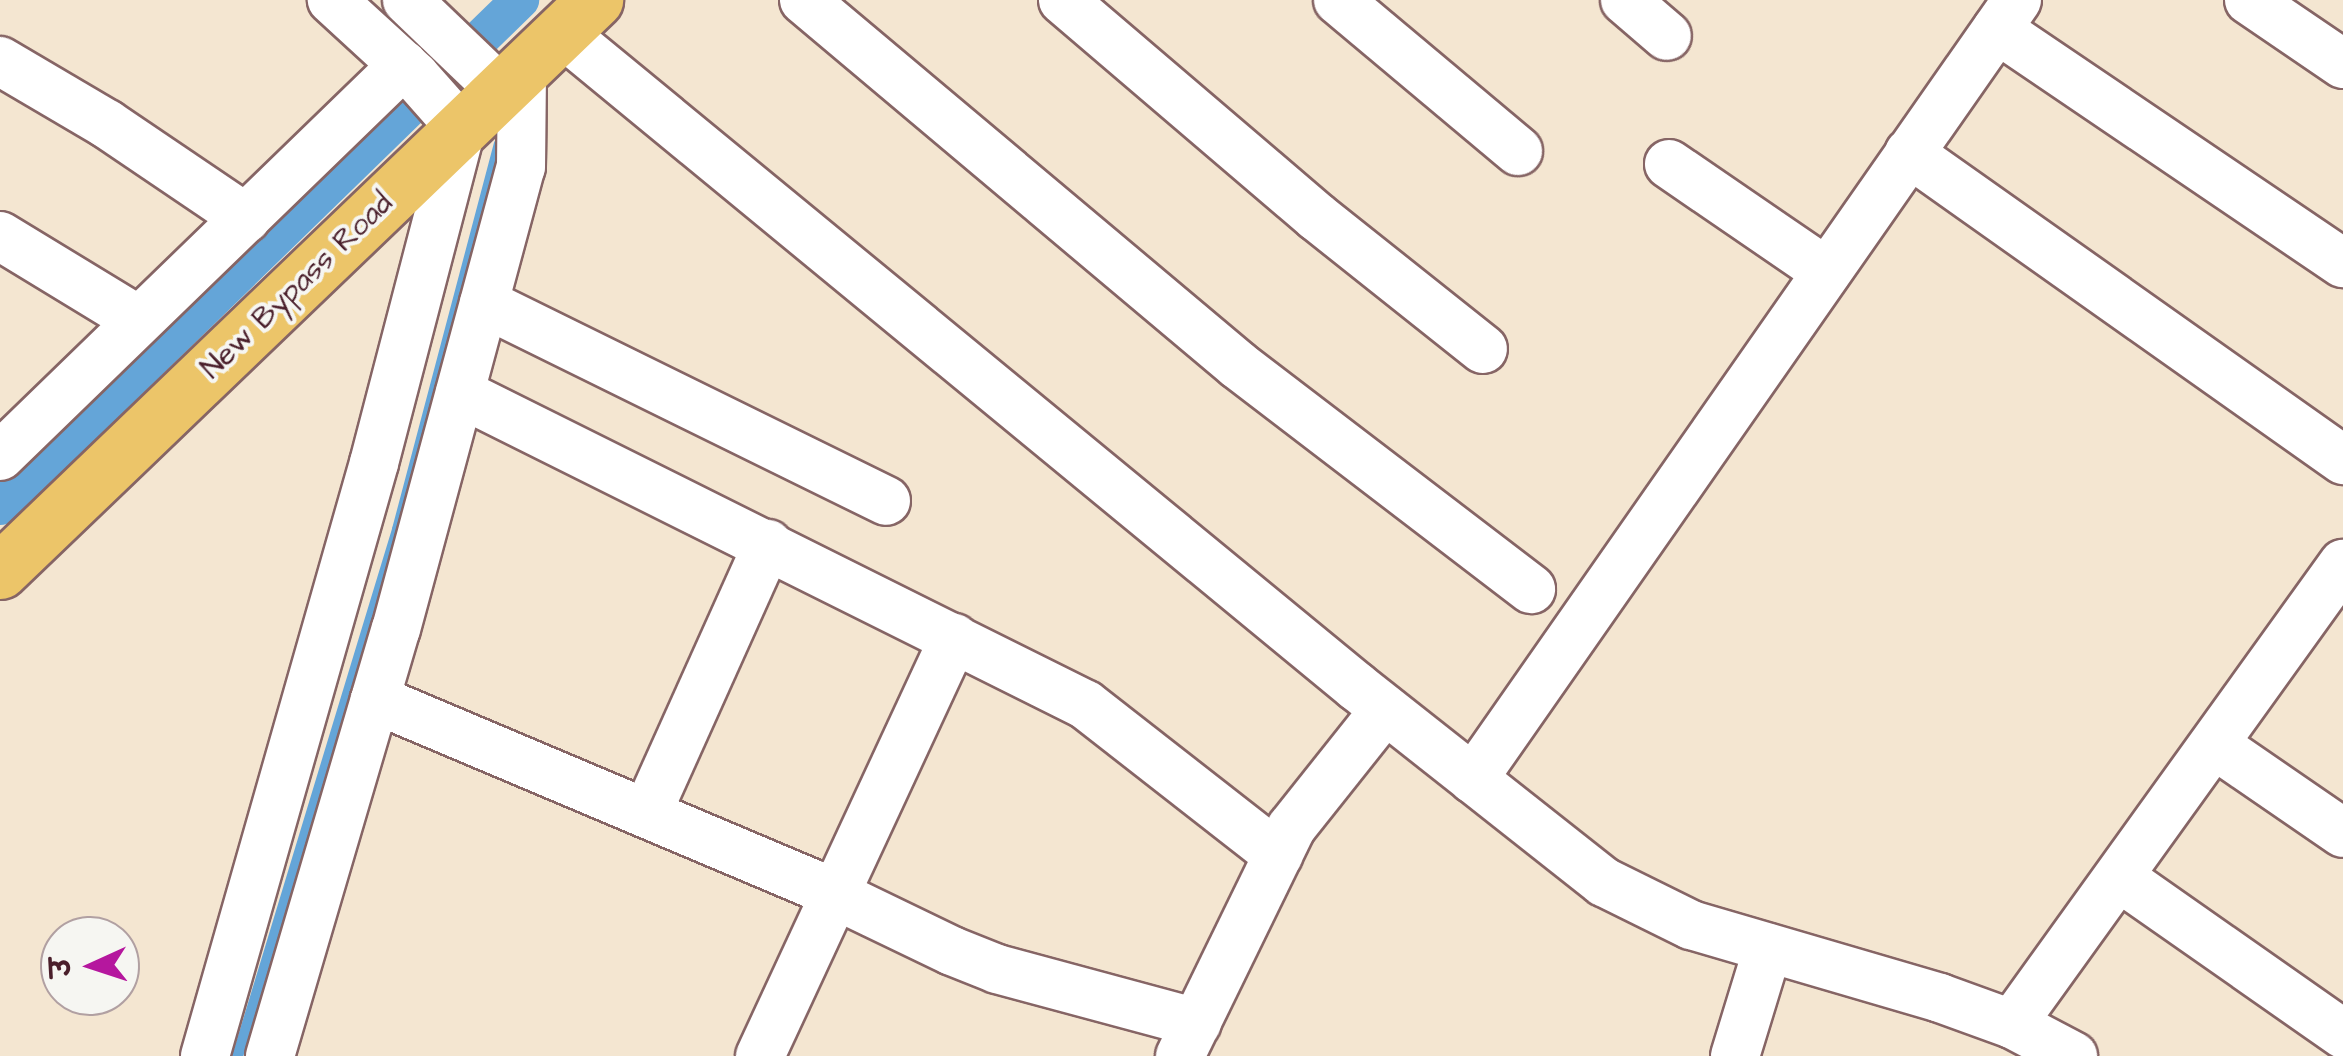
<!DOCTYPE html>
<meta charset="utf-8">
<style>
body{margin:0}
#map{position:relative;width:2343px;height:1056px;overflow:hidden;background:#f4e6d1;font-family:"Architects Daughter","Playpen Sans Deva",sans-serif}
div>[style]{position:absolute}
[style*='--x']{left:calc(var(--x)*1px);top:calc(var(--y)*1px);width:calc(var(--w)*1px);rotate:calc(var(--a)*1deg)}
.stream>*{height:11px;margin:-5.5px;padding:0 5.5px;transform-origin:5.5px;border-radius:5.5px;background:#64a5d8}
.canal>*{height:38px;margin:-19px;padding:0 19px;transform-origin:19px;border-radius:19px;background:#64a5d8}
.roads{filter:drop-shadow(2px 0 #866565) drop-shadow(-2px 0 #866565) drop-shadow(0 2px #866565) drop-shadow(0 -2px #866565)}
.minor>*{height:48px;margin:-24px;padding:0 24px;transform-origin:24px;border-radius:24px;background:#fff}
.major>*{height:55px;margin:-27.5px;padding:0 27.5px;transform-origin:27.5px;border-radius:27.5px;background:#ecc569}
span{translate:-50% -50%;white-space:nowrap;text-align:center;line-height:1.15;-webkit-text-stroke:8px #f6f6f2;paint-order:stroke}
.street-label{font-size:30px;color:#4a1f2b}
.north{position:absolute;left:40px;top:916px;width:100px;height:100px;box-sizing:border-box;background:#f6f6f2;border:2px solid #b1a0a2;border-radius:50%;rotate:267deg;font-size:28px;font-weight:700;line-height:40px;text-align:center;color:#4a1f2b}
.north::after{content:'';display:block;margin:auto;width:35px;height:45px;background:#b5179e;clip-path:polygon(50% 0,100% 100%,50% 72%,0 100%)}
</style>
<div id="map">
<div class="stream">
<div style="--x:237;--y:1056;--w:551;--a:-73.11"></div>
<div style="--x:397;--y:529;--w:399;--a:-75.2"></div>
</div>
<div class="canal">
<div style="--x:0;--y:506;--w:726;--a:-44.22"></div>
</div>
<div class="roads">
<div class="minor">
<div style="--x:407;--y:0;--w:130;--a:43.8"></div>
<div style="--x:804;--y:0;--w:567;--a:40.06"></div>
<div style="--x:1238;--y:365;--w:369;--a:37.4"></div>
<div style="--x:1063;--y:0;--w:334;--a:40.5"></div>
<div style="--x:1317;--y:217;--w:212;--a:38.5"></div>
<div style="--x:1338;--y:0;--w:235;--a:40"></div>
<div style="--x:1625;--y:0;--w:55;--a:40.6"></div>
<div style="--x:2249;--y:0;--w:114;--a:34.2"></div>
<div style="--x:1997;--y:29;--w:418;--a:34.1"></div>
<div style="--x:561;--y:32;--w:1031;--a:39.45"></div>
<div style="--x:1357;--y:687;--w:315;--a:38.3"></div>
<div style="--x:1604;--y:882;--w:97;--a:26.3"></div>
<div style="--x:1691;--y:925;--w:259;--a:16.3"></div>
<div style="--x:1940;--y:998;--w:77;--a:19.9"></div>
<div style="--x:2012;--y:1024;--w:69;--a:27.7"></div>
<div style="--x:0;--y:61;--w:124;--a:30.5"></div>
<div style="--x:107;--y:124;--w:168;--a:34.1"></div>
<div style="--x:1909;--y:153;--w:532;--a:35.27"></div>
<div style="--x:1669;--y:164;--w:191;--a:34.4"></div>
<div style="--x:0;--y:236;--w:162;--a:31.3"></div>
<div style="--x:484;--y:303;--w:448;--a:26.2"></div>
<div style="--x:460;--y:393;--w:699;--a:26.49"></div>
<div style="--x:1086;--y:705;--w:244;--a:38"></div>
<div style="--x:0;--y:456;--w:562;--a:-44.13"></div>
<div style="--x:375;--y:699;--w:475;--a:22.9"></div>
<div style="--x:813;--y:884;--w:154;--a:25.7"></div>
<div style="--x:952;--y:951;--w:48;--a:21.8"></div>
<div style="--x:997;--y:969;--w:207;--a:15.1"></div>
<div style="--x:2215;--y:745;--w:155;--a:34.5"></div>
<div style="--x:1473;--y:779;--w:950;--a:-55.07"></div>
<div style="--x:647;--y:813;--w:295;--a:-65.8"></div>
<div style="--x:2119;--y:877;--w:274;--a:35"></div>
<div style="--x:2012;--y:1024;--w:567;--a:-54.26"></div>
<div style="--x:205;--y:1056;--w:617;--a:-74.09"></div>
<div style="--x:374;--y:463;--w:346;--a:-75.4"></div>
<div style="--x:461;--y:128;--w:69;--a:-131.5"></div>
<div style="--x:415;--y:76;--w:113;--a:-137.5"></div>
<div style="--x:270;--y:1056;--w:445;--a:-73.6"></div>
<div style="--x:396;--y:629;--w:479;--a:-74.9"></div>
<div style="--x:521;--y:167;--w:97;--a:-89.4"></div>
<div style="--x:760;--y:1056;--w:461;--a:-65.1"></div>
<div style="--x:1180;--y:1056;--w:254;--a:-64"></div>
<div style="--x:1291;--y:828;--w:151;--a:-51.5"></div>
<div style="--x:1735;--y:1056;--w:113;--a:-73"></div>
</div>
<div class="major">
<div style="--x:0;--y:571;--w:825;--a:-43.82"></div>
</div>
</div>
<div class="street-label">
<span style="left:297px;top:286px;rotate:-44deg">New Bypass Road</span>
</div>
<div class="north">उ</div>
</div>
